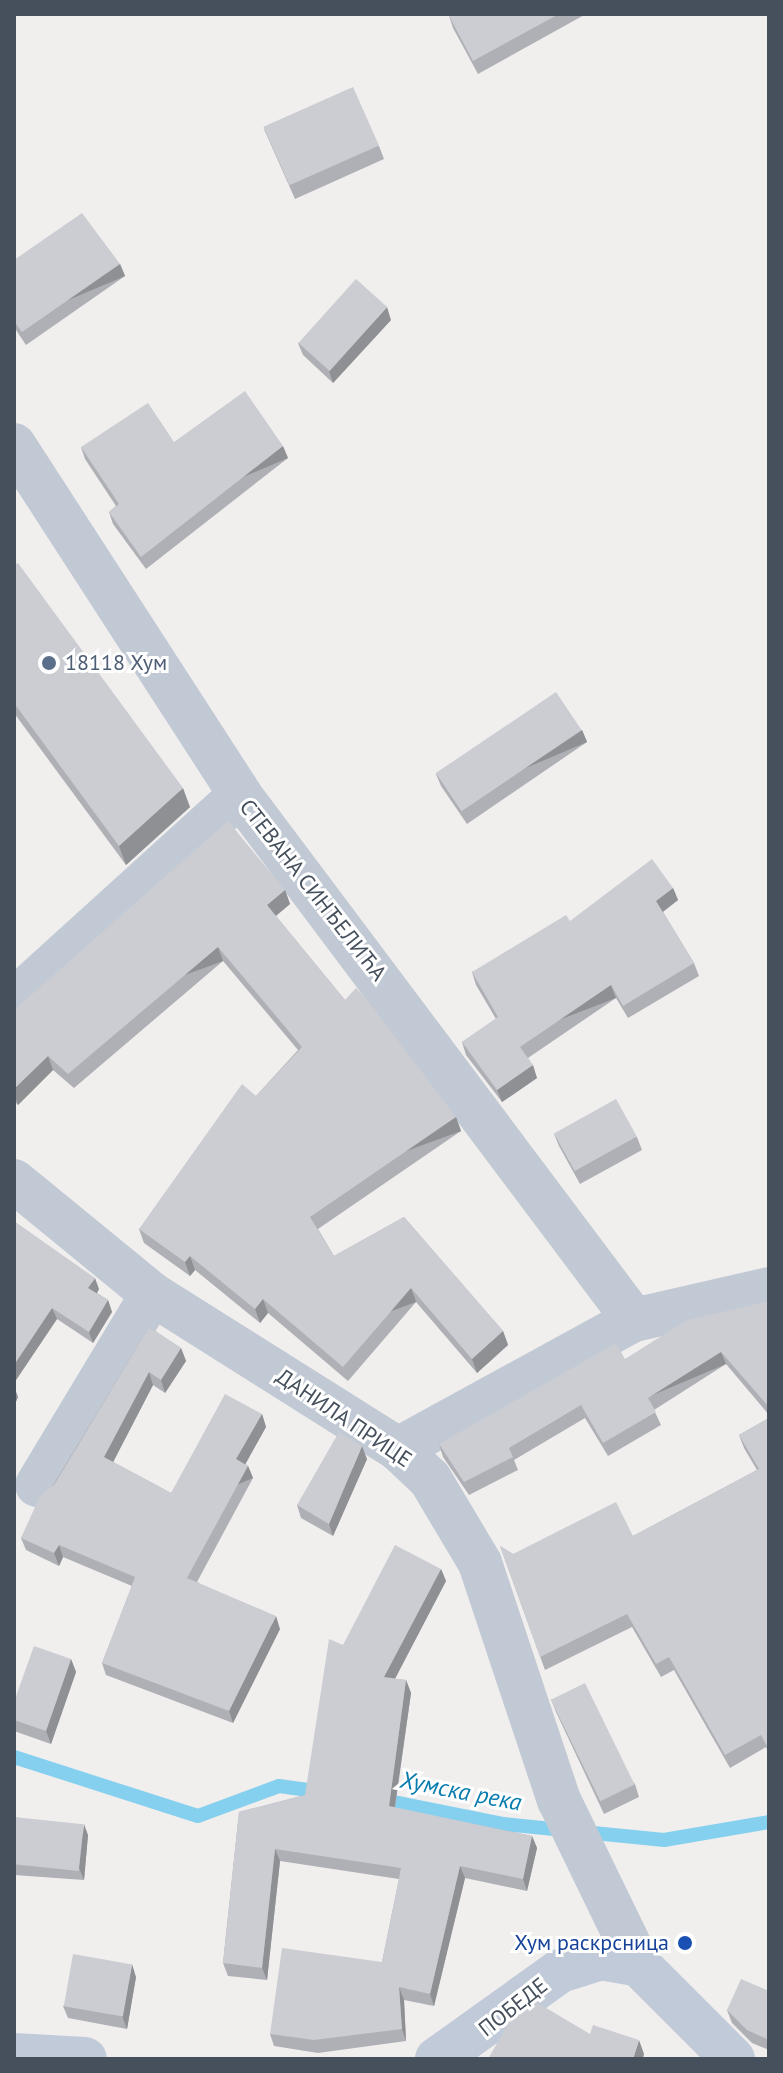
<!DOCTYPE html>
<meta charset="utf-8">
<style>
body{margin:0}
#map{position:relative;width:783px;height:2073px;overflow:hidden;background:#f1eeee;font-family:"PT Sans",sans-serif}
div>[style]{position:absolute}
[style*='--x']{left:calc(var(--x)*1px);top:calc(var(--y)*1px);width:calc(var(--w)*1px);rotate:calc(var(--a)*1deg)}
.stream>*{height:14px;margin:-7px;padding:0 7px;transform-origin:7px;border-radius:7px;background:#86d0ef}
.street>*{height:44px;margin:-22px;padding:0 22px;transform-origin:22px;border-radius:22px;background:#c1c9d4}
.secondary>*{height:44px;margin:-22px;padding:0 22px;transform-origin:22px;border-radius:22px;background:#c0cad8}
.wall>*{inset:0;background:#afb0b5}
.shaded-wall>*{inset:0;background:#8e9094;transform-origin:0 0}
.building>*{inset:0;background:#cbcdd3;transform-origin:0 0}
.dots>*{width:22px;height:22px;translate:-50% -50%;box-sizing:border-box;border:4px solid #fff;border-radius:50%}
span{translate:-50% -50%;white-space:nowrap;text-align:center;line-height:1.15;-webkit-text-stroke:6px #fff;paint-order:stroke}
.service-label{font-size:22px;color:#4e5e75}
.left{translate:0 -50%;text-align:left}
.street-label{font-size:22px;color:#46505c}
.transit-label{font-size:22px;color:#164399}
.right{translate:-100% -50%;text-align:right}
.water-label{font-size:24px;color:#077cae;font-style:italic}
.frame{position:absolute;inset:0;border:16px solid #46505c;pointer-events:none}
</style>
<div id="map">
<div class="stream">
<div style="--x:14;--y:1757;--w:193;--a:17.8"></div>
<div style="--x:198;--y:1816;--w:86;--a:-20.3"></div>
<div style="--x:279;--y:1786;--w:44;--a:7.8"></div>
<div style="--x:379;--y:1799;--w:126;--a:11.4"></div>
<div style="--x:503;--y:1824;--w:162;--a:5.7"></div>
<div style="--x:664;--y:1840;--w:107;--a:-9.7"></div>
</div>
<div class="street">
<div style="--x:14;--y:445;--w:417;--a:57.1"></div>
<div style="--x:240;--y:795;--w:656;--a:53.11"></div>
<div style="--x:14;--y:1000;--w:305;--a:-42.2"></div>
<div style="--x:14;--y:1181;--w:178;--a:39.3"></div>
<div style="--x:152;--y:1294;--w:291;--a:32.2"></div>
<div style="--x:398;--y:1449;--w:44;--a:43.2"></div>
<div style="--x:430;--y:1479;--w:98;--a:59.2"></div>
<div style="--x:480;--y:1563;--w:250;--a:71.6"></div>
<div style="--x:559;--y:1800;--w:183;--a:64.1"></div>
<div style="--x:398;--y:1449;--w:269;--a:-28.7"></div>
<div style="--x:634;--y:1320;--w:139;--a:-12.9"></div>
<div style="--x:37;--y:1485;--w:223;--a:-58.9"></div>
</div>
<div class="secondary">
<div style="--x:14;--y:2055;--w:71;--a:3.2"></div>
<div style="--x:437;--y:2059;--w:151;--a:-35.6"></div>
<div style="--x:560;--y:1971;--w:43;--a:-17.6"></div>
<div style="--x:601;--y:1958;--w:39;--a:10"></div>
<div style="--x:639;--y:1965;--w:133;--a:45"></div>
</div>
<div class="wall">
<div style="clip-path:polygon(452px 14px,586px 14px,478px 74px,453px 28px,449px 16px)"></div>
<div style="clip-path:polygon(264px 129px,379px 146px,384px 159px,295px 199px)"></div>
<div style="clip-path:polygon(14px 260px,120px 264px,125px 276px,26px 345px,14px 327px)"></div>
<div style="clip-path:polygon(391px 320px,333px 383px,303px 355px,298px 343px)"></div>
<div style="clip-path:polygon(174px 442px,288px 458px,146px 569px,113px 524px,109px 512px,116px 506px,85px 459px,81px 447px)"></div>
<div style="clip-path:polygon(14px 565px,190px 807px,126px 865px,14px 713px)"></div>
<div style="clip-path:polygon(582px 730px,587px 742px,467px 824px,441px 786px,436px 774px)"></div>
<div style="clip-path:polygon(673px 888px,678px 900px,663px 912px,694px 963px,699px 976px,628px 1018px,616px 998px,528px 1058px,537px 1078px,502px 1102px,466px 1055px,462px 1042px,496px 1019px,476px 985px,472px 972px)"></div>
<div style="clip-path:polygon(285px 890px,290px 904px,276px 916px,345px 1000px,461px 1131px,318px 1229px,334px 1256px,404px 1217px,503px 1331px,508px 1345px,477px 1373px,416px 1302px,348px 1381px,268px 1313px,260px 1323px,195px 1270px,190px 1276px,144px 1243px,139px 1229px,256px 1096px,298px 1050px,223px 961px,74px 1088px,53px 1070px,18px 1105px,14px 1101px,14px 1010px)"></div>
<div style="clip-path:polygon(554px 1134px,637px 1137px,642px 1150px,580px 1184px,559px 1146px)"></div>
<div style="clip-path:polygon(14px 1221px,99px 1289px,97px 1293px,108px 1300px,112px 1312px,93px 1343px,57px 1319px,14px 1383px)"></div>
<div style="clip-path:polygon(769px 1301px,769px 1415px,726px 1364px,654px 1410px,661px 1425px,608px 1456px,585px 1418px,514px 1460px,518px 1470px,469px 1495px,443px 1457px,439px 1444px,625px 1359px)"></div>
<div style="clip-path:polygon(149px 1327px,181px 1348px,186px 1361px,165px 1393px,153px 1385px,113px 1462px,171px 1493px,262px 1414px,266px 1427px,245px 1464px,248px 1466px,253px 1478px,197px 1582px,280px 1629px,233px 1723px,106px 1675px,102px 1663px,132px 1586px,63px 1557px,59px 1566px,26px 1550px,21px 1538px)"></div>
<div style="clip-path:polygon(769px 1418px,769px 1754px,766px 1747px,730px 1768px,674px 1670px,661px 1677px,632px 1627px,545px 1670px,500px 1546px,513px 1554px,633px 1536px,757px 1470px,744px 1448px,739px 1435px)"></div>
<div style="clip-path:polygon(367px 1459px,333px 1536px,301px 1518px,297px 1505px)"></div>
<div style="clip-path:polygon(441px 1569px,446px 1581px,395px 1679px,406px 1680px,411px 1693px,395px 1808px,532px 1836px,537px 1848px,527px 1891px,465px 1878px,434px 2006px,404px 2000px,406px 2041px,318px 2053px,274px 2046px,270px 2034px,382px 1962px,399px 1879px,280px 1861px,267px 1980px,228px 1976px,223px 1963px,239px 1812px,305px 1795px,343px 1645px)"></div>
<div style="clip-path:polygon(71px 1659px,76px 1672px,51px 1744px,14px 1731px,14px 1702px)"></div>
<div style="clip-path:polygon(551px 1699px,635px 1784px,639px 1797px,604px 1814px,556px 1712px)"></div>
<div style="clip-path:polygon(14px 1817px,88px 1835px,84px 1880px,14px 1875px)"></div>
<div style="clip-path:polygon(136px 1977px,127px 2029px,68px 2018px,63px 2006px)"></div>
<div style="clip-path:polygon(769px 1991px,769px 2050px,752px 2043px,732px 2023px,727px 2010px)"></div>
</div>
<div class="shaded-wall">
<div style="left:120px;top:264px;width:13px;height:119px;rotate:67deg"></div>
<div style="clip-path:polygon(387px 307px,391px 320px,333px 383px,329px 371px)"></div>
<div style="left:283px;top:446px;width:13px;height:180px;rotate:67deg"></div>
<div style="left:582px;top:730px;width:13px;height:145px;rotate:67deg"></div>
<div style="clip-path:polygon(183px 788px,190px 807px,126px 865px,119px 846px)"></div>
<div style="clip-path:polygon(673px 888px,678px 900px,661px 913px,656px 901px)"></div>
<div style="clip-path:polygon(285px 890px,290px 904px,272px 919px,267px 905px)"></div>
<div style="left:218px;top:947px;width:15px;height:197px;rotate:70deg"></div>
<div style="left:611px;top:985px;width:14px;height:110px;rotate:69deg"></div>
<div style="clip-path:polygon(48px 1056px,53px 1070px,18px 1105px,14px 1094px,14px 1089px)"></div>
<div style="clip-path:polygon(533px 1065px,537px 1078px,502px 1102px,497px 1090px)"></div>
<div style="left:456px;top:1117px;width:15px;height:177px;rotate:70deg"></div>
<div style="clip-path:polygon(190px 1256px,195px 1270px,190px 1276px,185px 1262px)"></div>
<div style="clip-path:polygon(95px 1278px,99px 1289px,93px 1300px,88px 1288px)"></div>
<div style="left:411px;top:1288px;width:15px;height:104px;rotate:70deg"></div>
<div style="clip-path:polygon(263px 1299px,268px 1313px,260px 1323px,255px 1309px)"></div>
<div style="clip-path:polygon(108px 1300px,112px 1312px,93px 1343px,89px 1332px)"></div>
<div style="clip-path:polygon(52px 1308px,57px 1319px,14px 1383px,14px 1365px)"></div>
<div style="clip-path:polygon(503px 1331px,508px 1345px,477px 1373px,472px 1359px)"></div>
<div style="clip-path:polygon(181px 1348px,186px 1361px,165px 1393px,161px 1380px)"></div>
<div style="left:721px;top:1352px;width:13px;height:86px;rotate:67deg"></div>
<div style="clip-path:polygon(149px 1372px,153px 1385px,109px 1470px,104px 1457px)"></div>
<div style="clip-path:polygon(14px 1386px,18px 1397px,14px 1407px)"></div>
<div style="clip-path:polygon(262px 1414px,266px 1427px,241px 1472px,236px 1459px)"></div>
<div style="clip-path:polygon(362px 1446px,367px 1459px,333px 1536px,329px 1524px)"></div>
<div style="left:248px;top:1466px;width:13px;height:128px;rotate:67deg"></div>
<div style="clip-path:polygon(59px 1545px,63px 1557px,59px 1566px,54px 1553px)"></div>
<div style="clip-path:polygon(441px 1569px,446px 1581px,389px 1690px,384px 1677px)"></div>
<div style="clip-path:polygon(276px 1616px,280px 1629px,233px 1723px,229px 1711px)"></div>
<div style="clip-path:polygon(71px 1659px,76px 1672px,51px 1744px,46px 1731px)"></div>
<div style="clip-path:polygon(406px 1680px,411px 1693px,393px 1819px,389px 1806px)"></div>
<div style="clip-path:polygon(84px 1824px,88px 1835px,84px 1880px,79px 1868px)"></div>
<div style="clip-path:polygon(532px 1836px,537px 1848px,527px 1891px,523px 1879px)"></div>
<div style="clip-path:polygon(275px 1849px,280px 1861px,267px 1980px,262px 1968px)"></div>
<div style="clip-path:polygon(460px 1866px,465px 1878px,434px 2006px,430px 1994px)"></div>
<div style="clip-path:polygon(132px 1964px,136px 1977px,127px 2029px,122px 2016px)"></div>
<div style="clip-path:polygon(399px 1987px,404px 2000px,406px 2041px,402px 2029px)"></div>
<div style="clip-path:polygon(639px 2040px,644px 2054px,643px 2059px,633px 2059px)"></div>
</div>
<div class="building">
<div style="clip-path:polygon(452px 14px,559px 14px,473px 61px,449px 16px)"></div>
<div style="left:353px;top:87px;width:64px;height:98px;rotate:66deg"></div>
<div style="clip-path:polygon(82px 213px,120px 264px,22px 332px,14px 321px,14px 260px)"></div>
<div style="left:356px;top:279px;width:42px;height:86px;rotate:42deg"></div>
<div style="clip-path:polygon(245px 391px,283px 446px,141px 557px,109px 512px,119px 504px,81px 447px,148px 403px,174px 442px)"></div>
<div style="clip-path:polygon(18px 563px,183px 788px,119px 846px,14px 703px,14px 565px)"></div>
<div style="left:556px;top:692px;width:46px;height:145px;rotate:56deg"></div>
<div style="clip-path:polygon(228px 821px,285px 890px,267px 905px,345px 1000px,356px 988px,365px 997px,456px 1117px,310px 1217px,334px 1256px,404px 1217px,503px 1331px,472px 1359px,411px 1288px,343px 1367px,263px 1299px,255px 1309px,190px 1256px,185px 1262px,139px 1229px,242px 1084px,256px 1096px,302px 1047px,218px 947px,68px 1074px,48px 1056px,14px 1089px,14px 1010px)"></div>
<div style="clip-path:polygon(652px 859px,673px 888px,656px 901px,694px 963px,623px 1006px,611px 985px,520px 1047px,533px 1065px,497px 1090px,462px 1042px,498px 1017px,472px 972px,566px 915px,570px 921px)"></div>
<div style="left:616px;top:1099px;width:43px;height:71px;rotate:61deg"></div>
<div style="clip-path:polygon(14px 1221px,95px 1278px,88px 1288px,108px 1300px,89px 1332px,52px 1308px,14px 1365px)"></div>
<div style="clip-path:polygon(769px 1301px,769px 1407px,721px 1352px,648px 1398px,656px 1412px,603px 1443px,581px 1405px,509px 1448px,513px 1457px,464px 1482px,439px 1444px,616px 1343px,625px 1359px,687px 1320px)"></div>
<div style="clip-path:polygon(149px 1327px,181px 1348px,161px 1380px,149px 1372px,104px 1457px,171px 1493px,225px 1394px,262px 1414px,236px 1459px,248px 1466px,187px 1578px,276px 1616px,229px 1711px,102px 1663px,135px 1577px,59px 1545px,54px 1553px,21px 1538px,40px 1496px,54px 1485px)"></div>
<div style="clip-path:polygon(769px 1418px,769px 1750px,761px 1735px,725px 1755px,669px 1657px,656px 1664px,627px 1614px,540px 1657px,500px 1546px,513px 1554px,616px 1502px,633px 1536px,759px 1469px,739px 1435px)"></div>
<div style="clip-path:polygon(339px 1432px,362px 1446px,329px 1524px,297px 1505px)"></div>
<div style="clip-path:polygon(395px 1545px,441px 1569px,384px 1677px,406px 1680px,389px 1806px,532px 1836px,523px 1879px,460px 1866px,430px 1994px,399px 1987px,402px 2029px,314px 2040px,270px 2034px,282px 1948px,382px 1962px,401px 1868px,275px 1849px,262px 1968px,223px 1963px,239px 1812px,305px 1795px,329px 1639px,343px 1645px)"></div>
<div style="clip-path:polygon(34px 1646px,71px 1659px,46px 1731px,14px 1720px,14px 1702px)"></div>
<div style="left:585px;top:1683px;width:113px;height:38px;rotate:64deg"></div>
<div style="left:14px;top:1817px;width:70px;height:47px;rotate:6deg"></div>
<div style="left:73px;top:1954px;width:60px;height:53px;rotate:10deg"></div>
<div style="clip-path:polygon(741px 1979px,769px 1991px,769px 2040px,747px 2030px,727px 2010px)"></div>
<div style="clip-path:polygon(536px 2002px,590px 2034px,593px 2025px,639px 2040px,633px 2059px,488px 2059px,511px 2019px)"></div>
</div>
<div class="dots">
<div style="left:49px;top:663px;background:#5c6f8a"></div>
<div style="left:685px;top:1943px;background:#1a4fb4"></div>
</div>
<div class="service-label">
<span class="left" style="left:65px;top:663px">18118 Хум</span>
</div>
<div class="street-label">
<span style="left:313px;top:890px;rotate:52deg">СТЕВАНА СИНЂЕЛИЋА</span>
<span style="left:344px;top:1418px;rotate:34deg">ДАНИЛА ПРИЦЕ</span>
<span style="left:513px;top:2007px;rotate:-38deg">ПОБЕДЕ</span>
</div>
<div class="transit-label">
<span class="right" style="left:669px;top:1943px">Хум раскрсница</span>
</div>
<div class="water-label">
<span style="left:461px;top:1791px;rotate:11deg">Хумска река</span>
</div>
<div class="frame"></div>
</div>
